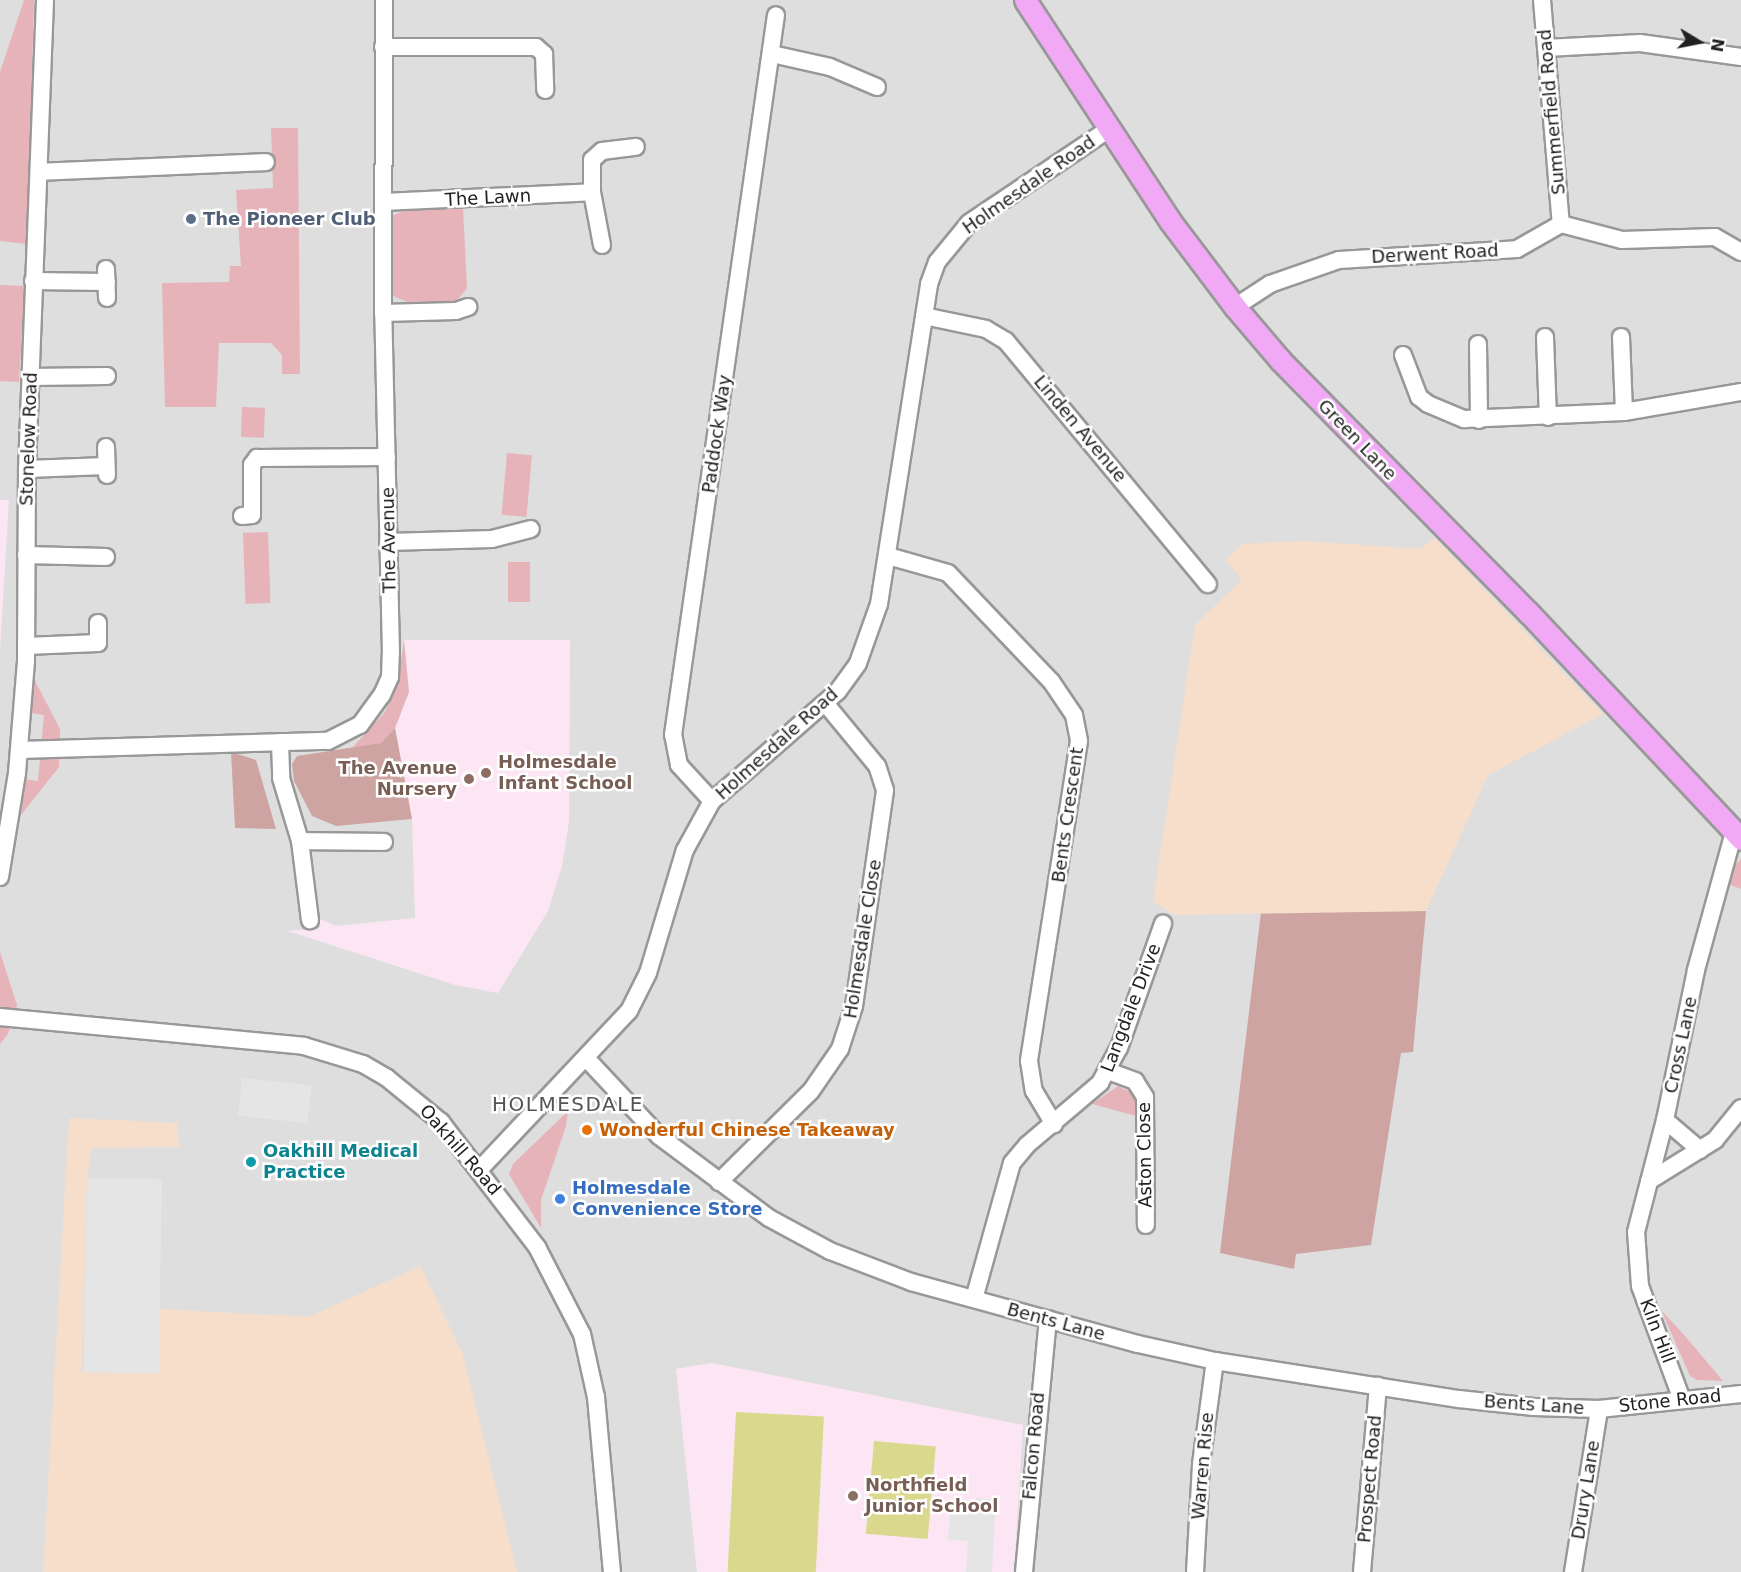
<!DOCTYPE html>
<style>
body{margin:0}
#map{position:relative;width:1741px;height:1572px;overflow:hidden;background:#f1e9f0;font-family:"DejaVu Sans",sans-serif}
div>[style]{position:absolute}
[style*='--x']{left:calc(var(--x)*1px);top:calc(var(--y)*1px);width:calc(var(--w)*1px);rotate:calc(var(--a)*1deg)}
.residential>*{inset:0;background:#dfdedf}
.education>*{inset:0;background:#fde6f4}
.grass>*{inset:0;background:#e6b3b9;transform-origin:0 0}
.forest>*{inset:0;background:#cda4a1}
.park>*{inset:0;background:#f6deca}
.pitch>*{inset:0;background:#d9d88d;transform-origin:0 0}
.parking>*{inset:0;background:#e5e5e5;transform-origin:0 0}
.roads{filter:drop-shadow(2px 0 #989898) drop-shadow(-2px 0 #989898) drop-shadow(0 2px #989898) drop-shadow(0 -2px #989898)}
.minor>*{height:16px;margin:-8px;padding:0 8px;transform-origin:8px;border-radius:8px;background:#fff}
.major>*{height:21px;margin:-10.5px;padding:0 10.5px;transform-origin:10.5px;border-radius:10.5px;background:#f1a9f5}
.dots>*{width:16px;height:16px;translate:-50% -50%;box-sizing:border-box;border:3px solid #fff;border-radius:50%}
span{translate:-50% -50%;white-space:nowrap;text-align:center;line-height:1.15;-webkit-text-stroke:5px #fff;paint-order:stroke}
.street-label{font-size:18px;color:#212121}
.service-label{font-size:18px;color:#4e5e75;font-weight:700}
.left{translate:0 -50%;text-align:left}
.education-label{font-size:18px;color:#785e54;font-weight:700}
.right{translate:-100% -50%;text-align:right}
.food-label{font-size:18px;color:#c56008;font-weight:700}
.culture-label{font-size:18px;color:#0d838f;font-weight:700}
.shop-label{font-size:18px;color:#366cbe;font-weight:700}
.neighbourhood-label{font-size:20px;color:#545454;letter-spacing:1.5px}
.north{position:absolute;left:1669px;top:12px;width:60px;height:60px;-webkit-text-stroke:4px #fff;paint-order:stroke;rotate:100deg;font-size:16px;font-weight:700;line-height:24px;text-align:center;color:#212121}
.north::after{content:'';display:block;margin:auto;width:21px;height:27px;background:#212121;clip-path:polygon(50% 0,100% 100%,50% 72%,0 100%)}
</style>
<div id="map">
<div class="residential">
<div style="clip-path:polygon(0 0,1741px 0,1741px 1572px,0 1572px,0 648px,8px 501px,0 500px)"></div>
</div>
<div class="education">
<div style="clip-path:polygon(0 500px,9px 500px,0 648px)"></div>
<div style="clip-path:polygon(404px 640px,570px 640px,569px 822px,562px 866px,548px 911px,498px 993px,455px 985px,288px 931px,320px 928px,320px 919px,336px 926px,415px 918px,412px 819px,395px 728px,409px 692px)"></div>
<div style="clip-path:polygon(712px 1363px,1023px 1425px,1014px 1572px,697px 1572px,676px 1369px)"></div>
</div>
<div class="grass">
<div style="clip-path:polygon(24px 0,34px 0,27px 244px,0 241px,0 72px)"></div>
<div style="clip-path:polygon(271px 128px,298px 128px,300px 374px,282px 374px,282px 355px,271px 343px,219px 343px,216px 407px,165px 407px,162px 283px,229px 282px,230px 266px,241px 266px,236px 190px,273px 188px)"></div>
<div style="clip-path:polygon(463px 208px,467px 288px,459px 298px,453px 303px,412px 304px,391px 295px,391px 216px,406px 210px)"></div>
<div style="clip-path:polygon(0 285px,25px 286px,19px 382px,0 381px)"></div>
<div style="left:242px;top:407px;width:23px;height:30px;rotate:2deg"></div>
<div style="left:507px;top:453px;width:25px;height:62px;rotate:5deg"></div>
<div style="left:268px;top:532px;width:71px;height:25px;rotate:88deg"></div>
<div style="left:508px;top:562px;width:22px;height:40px"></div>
<div style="clip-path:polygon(404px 640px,409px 692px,395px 728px,381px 743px,352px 748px,385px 712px,398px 683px)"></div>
<div style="clip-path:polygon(33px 677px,60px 729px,59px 767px,21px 815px,23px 779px,38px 781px,44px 715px,31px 713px)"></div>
<div style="clip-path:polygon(1741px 859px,1741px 889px,1728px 884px,1732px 868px)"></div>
<div style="clip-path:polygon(0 952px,17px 1005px,8px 1034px,0 1044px)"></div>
<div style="clip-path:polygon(1118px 1086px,1136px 1095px,1140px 1117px,1092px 1104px)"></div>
<div style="clip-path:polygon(568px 1111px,566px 1126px,541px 1200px,541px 1228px,509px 1174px,513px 1164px)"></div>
<div style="clip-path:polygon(1661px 1310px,1685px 1336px,1723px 1381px,1697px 1380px,1690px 1376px)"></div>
</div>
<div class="forest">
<div style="clip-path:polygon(395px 728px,412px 819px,336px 826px,312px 816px,294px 781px,292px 764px,297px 756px,381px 743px)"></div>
<div style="clip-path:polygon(231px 752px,256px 760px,276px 829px,235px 828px)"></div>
<div style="clip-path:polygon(1426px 911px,1413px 1052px,1401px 1053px,1371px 1245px,1296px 1254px,1294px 1269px,1220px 1253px,1261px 912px)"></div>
</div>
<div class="park">
<div style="clip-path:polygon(1435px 538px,1603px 714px,1488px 775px,1426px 911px,1173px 915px,1153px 901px,1195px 625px,1242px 579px,1226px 561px,1242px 544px,1303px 541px,1421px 549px)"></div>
<div style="clip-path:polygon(69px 1118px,177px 1123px,179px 1147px,91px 1148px,87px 1178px,82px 1372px,157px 1373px,160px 1309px,309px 1317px,420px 1266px,462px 1352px,517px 1572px,43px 1572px)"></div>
</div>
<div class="pitch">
<div style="left:736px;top:1412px;width:88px;height:160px;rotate:3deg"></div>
<div style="left:874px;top:1441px;width:62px;height:93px;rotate:5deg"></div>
</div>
<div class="parking">
<div style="left:242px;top:1078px;width:70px;height:38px;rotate:6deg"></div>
<div style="left:87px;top:1178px;width:75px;height:194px;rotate:1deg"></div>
<div style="clip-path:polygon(976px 1498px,996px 1499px,992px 1572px,966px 1572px,968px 1541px,948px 1540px,950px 1511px,968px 1513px,969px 1505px,976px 1505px)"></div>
</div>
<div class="roads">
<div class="minor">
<div style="--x:1542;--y:0;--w:225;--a:85.2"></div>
<div style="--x:383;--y:47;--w:153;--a:0"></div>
<div style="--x:536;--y:47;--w:11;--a:41"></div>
<div style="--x:544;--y:54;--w:36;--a:88"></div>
<div style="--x:1546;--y:48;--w:94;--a:-3"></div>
<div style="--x:1640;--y:43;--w:102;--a:7.9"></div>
<div style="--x:772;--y:54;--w:59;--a:12.6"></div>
<div style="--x:830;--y:67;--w:51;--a:23.1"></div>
<div style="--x:39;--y:172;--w:227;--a:-2.5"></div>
<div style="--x:383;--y:202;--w:209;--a:-2.7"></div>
<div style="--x:602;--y:245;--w:54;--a:-100.7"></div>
<div style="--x:592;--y:192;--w:32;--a:-90"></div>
<div style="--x:592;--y:160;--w:13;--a:-42"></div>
<div style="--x:602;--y:151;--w:34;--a:-7"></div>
<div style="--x:106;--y:269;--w:29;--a:88"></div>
<div style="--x:33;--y:281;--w:74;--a:0.8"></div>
<div style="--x:1235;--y:307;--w:42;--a:-33.3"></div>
<div style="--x:1270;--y:284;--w:73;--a:-19.2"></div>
<div style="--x:1339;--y:260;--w:178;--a:-3.5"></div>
<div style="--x:1517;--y:249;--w:51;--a:-29.6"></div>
<div style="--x:1561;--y:224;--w:63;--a:14.7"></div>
<div style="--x:1622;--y:240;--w:93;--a:-1.8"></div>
<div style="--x:1715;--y:237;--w:30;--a:30"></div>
<div style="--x:383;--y:313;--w:73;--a:-1.6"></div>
<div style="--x:456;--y:311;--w:13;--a:-18"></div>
<div style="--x:924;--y:316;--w:63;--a:11.8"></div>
<div style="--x:986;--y:329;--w:23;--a:31"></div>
<div style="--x:1006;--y:341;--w:316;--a:50.3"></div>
<div style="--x:1545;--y:337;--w:80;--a:87.9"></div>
<div style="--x:1621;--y:337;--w:75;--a:87.7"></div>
<div style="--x:1478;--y:344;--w:76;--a:89.2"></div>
<div style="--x:1403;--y:355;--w:45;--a:69.1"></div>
<div style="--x:1419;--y:397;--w:11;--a:38"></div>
<div style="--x:1428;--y:404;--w:39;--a:23"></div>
<div style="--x:1464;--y:419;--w:160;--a:-2.5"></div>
<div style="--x:1624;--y:412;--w:119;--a:-9.7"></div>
<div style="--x:30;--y:377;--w:77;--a:-0.7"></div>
<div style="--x:106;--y:447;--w:28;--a:88"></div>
<div style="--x:27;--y:469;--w:79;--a:-2.2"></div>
<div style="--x:242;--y:516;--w:10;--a:-6"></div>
<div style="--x:252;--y:515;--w:50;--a:-90"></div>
<div style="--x:252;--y:465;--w:9;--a:-54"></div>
<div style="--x:257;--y:458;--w:130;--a:-0.4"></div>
<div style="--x:388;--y:542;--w:104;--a:-1.7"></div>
<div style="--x:492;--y:539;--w:40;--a:-14.4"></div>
<div style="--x:26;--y:555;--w:80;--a:1.4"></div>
<div style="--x:888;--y:556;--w:62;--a:15.8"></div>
<div style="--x:948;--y:573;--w:149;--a:46.4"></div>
<div style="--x:1051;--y:681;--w:41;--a:55.9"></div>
<div style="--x:1074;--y:715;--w:26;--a:79"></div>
<div style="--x:1079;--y:741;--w:324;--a:98.9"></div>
<div style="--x:1029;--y:1061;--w:30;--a:81"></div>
<div style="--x:1034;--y:1091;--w:39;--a:59"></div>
<div style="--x:26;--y:646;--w:72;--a:-2.4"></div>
<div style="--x:98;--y:643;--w:20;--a:-90"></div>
<div style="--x:280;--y:742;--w:36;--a:88"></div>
<div style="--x:281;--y:778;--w:66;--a:73.2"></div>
<div style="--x:300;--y:841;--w:80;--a:82.8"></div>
<div style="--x:19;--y:750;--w:309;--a:-1.7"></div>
<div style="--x:328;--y:741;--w:36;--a:-27"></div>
<div style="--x:360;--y:725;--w:37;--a:-54"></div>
<div style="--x:382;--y:695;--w:20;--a:-66"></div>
<div style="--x:390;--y:677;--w:24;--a:-88"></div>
<div style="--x:391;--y:653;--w:340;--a:-91.3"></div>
<div style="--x:383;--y:313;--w:313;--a:-89.8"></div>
<div style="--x:712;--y:801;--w:49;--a:-132.5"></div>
<div style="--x:679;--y:765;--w:31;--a:-101"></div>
<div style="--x:673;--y:735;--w:727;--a:-81.86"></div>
<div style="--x:300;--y:841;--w:84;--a:0.7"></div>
<div style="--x:0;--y:877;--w:105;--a:-80.7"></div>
<div style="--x:17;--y:773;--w:112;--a:-85.4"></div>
<div style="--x:26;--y:661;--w:192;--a:-89.7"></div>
<div style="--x:27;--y:469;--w:469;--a:-87.8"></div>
<div style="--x:0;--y:1017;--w:305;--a:5.4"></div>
<div style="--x:304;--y:1046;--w:62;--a:17"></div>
<div style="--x:363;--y:1064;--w:28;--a:30"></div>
<div style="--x:387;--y:1078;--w:70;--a:39.2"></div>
<div style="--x:441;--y:1122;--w:158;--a:52.5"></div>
<div style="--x:537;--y:1247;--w:98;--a:62.7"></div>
<div style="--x:582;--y:1334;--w:65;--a:77.5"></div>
<div style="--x:596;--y:1397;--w:176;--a:84.8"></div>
<div style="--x:586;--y:1058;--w:107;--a:46.9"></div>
<div style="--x:659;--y:1136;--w:137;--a:36.7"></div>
<div style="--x:769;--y:1218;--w:69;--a:28.4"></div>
<div style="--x:830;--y:1251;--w:87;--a:20.9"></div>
<div style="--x:911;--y:1282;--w:235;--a:15.3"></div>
<div style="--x:1138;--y:1344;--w:79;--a:12.4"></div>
<div style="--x:1215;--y:1361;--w:247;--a:8.9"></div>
<div style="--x:1459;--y:1399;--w:75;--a:6.1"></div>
<div style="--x:1534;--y:1407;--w:65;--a:1.8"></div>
<div style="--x:1599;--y:1409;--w:143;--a:-6"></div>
<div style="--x:1108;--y:1071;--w:29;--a:20"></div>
<div style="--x:1135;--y:1081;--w:19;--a:58"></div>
<div style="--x:1145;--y:1097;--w:128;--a:89.6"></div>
<div style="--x:1665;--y:1120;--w:46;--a:40.6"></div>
<div style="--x:480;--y:1169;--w:217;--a:-46.7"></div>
<div style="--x:629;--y:1011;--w:42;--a:-63.4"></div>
<div style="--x:648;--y:973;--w:128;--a:-73.3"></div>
<div style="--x:685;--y:850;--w:56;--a:-61.1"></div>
<div style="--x:712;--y:801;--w:167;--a:-41.1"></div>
<div style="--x:838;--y:691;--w:34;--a:-54"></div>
<div style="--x:858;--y:663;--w:63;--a:-70.4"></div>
<div style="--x:879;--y:604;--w:324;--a:-81.1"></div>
<div style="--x:929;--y:284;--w:23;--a:-70"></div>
<div style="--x:937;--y:262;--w:50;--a:-50.6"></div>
<div style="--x:969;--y:223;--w:169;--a:-33.9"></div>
<div style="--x:1649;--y:1181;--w:78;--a:-31.8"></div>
<div style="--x:1715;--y:1140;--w:41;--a:-50.9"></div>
<div style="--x:719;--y:1182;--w:129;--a:-44.7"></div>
<div style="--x:811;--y:1091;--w:51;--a:-55.4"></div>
<div style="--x:840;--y:1049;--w:45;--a:-72"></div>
<div style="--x:854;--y:1006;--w:218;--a:-81.8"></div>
<div style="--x:885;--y:790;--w:25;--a:-108"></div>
<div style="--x:877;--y:766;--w:82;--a:-129.5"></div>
<div style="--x:974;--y:1299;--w:141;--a:-74.4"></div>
<div style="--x:1012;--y:1163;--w:23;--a:-50"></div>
<div style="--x:1027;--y:1145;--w:96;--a:-40.3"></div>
<div style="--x:1100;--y:1083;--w:40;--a:-62"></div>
<div style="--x:1119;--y:1048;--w:132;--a:-70.5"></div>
<div style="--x:1682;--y:1400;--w:121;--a:-110.2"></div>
<div style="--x:1640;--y:1286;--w:54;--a:-94.2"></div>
<div style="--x:1636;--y:1232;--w:116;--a:-75.5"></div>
<div style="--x:1665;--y:1120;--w:153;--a:-78.3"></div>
<div style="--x:1696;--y:970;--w:143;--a:-74.6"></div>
<div style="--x:1024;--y:1572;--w:254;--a:-84.6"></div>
<div style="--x:1195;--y:1572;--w:108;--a:-86.8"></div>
<div style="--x:1201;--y:1464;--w:104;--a:-82.3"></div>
<div style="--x:1362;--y:1572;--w:187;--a:-85.1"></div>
<div style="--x:1573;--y:1572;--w:165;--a:-80.9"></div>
</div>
<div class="major">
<div style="--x:1025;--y:0;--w:264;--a:56.7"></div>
<div style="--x:1170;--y:221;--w:108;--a:52.9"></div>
<div style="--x:1235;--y:307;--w:71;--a:49.6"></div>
<div style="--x:1281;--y:361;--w:354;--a:45.5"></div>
<div style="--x:1529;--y:613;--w:310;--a:46.8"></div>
</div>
</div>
<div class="dots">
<div style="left:191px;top:219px;background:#5c6f8a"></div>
<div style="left:486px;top:773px;background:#8d6e63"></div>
<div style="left:469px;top:779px;background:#8d6e63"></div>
<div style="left:587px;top:1130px;background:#e8710a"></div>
<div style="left:251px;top:1162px;background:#0f9aa8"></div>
<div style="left:560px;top:1199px;background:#3f7fe0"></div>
<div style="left:853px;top:1496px;background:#8d6e63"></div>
</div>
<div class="street-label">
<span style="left:1552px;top:112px;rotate:-95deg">Summerfield Road</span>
<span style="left:1029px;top:185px;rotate:-35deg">Holmesdale Road</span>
<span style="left:488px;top:198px;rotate:-3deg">The Lawn</span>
<span style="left:1435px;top:254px;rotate:-3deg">Derwent Road</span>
<span style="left:1080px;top:429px;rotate:50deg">Linden Avenue</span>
<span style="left:717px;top:434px;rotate:-82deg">Paddock Way</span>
<span style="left:29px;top:439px;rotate:-88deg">Stonelow Road</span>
<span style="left:1357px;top:440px;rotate:46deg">Green Lane</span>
<span style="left:389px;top:540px;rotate:-91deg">The Avenue</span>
<span style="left:777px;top:744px;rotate:-42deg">Holmesdale Road</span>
<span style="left:1068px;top:815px;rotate:-82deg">Bents Crescent</span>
<span style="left:863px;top:939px;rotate:-81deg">Holmesdale Close</span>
<span style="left:1131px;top:1008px;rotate:-69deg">Langdale Drive</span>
<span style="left:1681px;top:1045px;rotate:-78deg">Cross Lane</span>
<span style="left:460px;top:1150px;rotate:49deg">Oakhill Road</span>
<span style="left:1145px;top:1155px;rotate:-91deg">Aston Close</span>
<span style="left:1056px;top:1322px;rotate:15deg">Bents Lane</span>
<span style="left:1657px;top:1331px;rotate:69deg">Kiln Hill</span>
<span style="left:1670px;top:1401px;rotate:-6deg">Stone Road</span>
<span style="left:1534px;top:1405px;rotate:4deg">Bents Lane</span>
<span style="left:1034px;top:1446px;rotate:-85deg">Falcon Road</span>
<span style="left:1203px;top:1466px;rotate:-85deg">Warren Rise</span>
<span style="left:1370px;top:1479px;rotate:-85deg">Prospect Road</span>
<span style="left:1586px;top:1490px;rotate:-81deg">Drury Lane</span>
</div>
<div class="service-label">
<span class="left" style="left:203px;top:219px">The Pioneer Club</span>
</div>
<div class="education-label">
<span class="left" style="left:498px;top:773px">Holmesdale<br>Infant School</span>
<span class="right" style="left:457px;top:779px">The Avenue<br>Nursery</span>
<span class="left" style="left:865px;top:1496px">Northfield<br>Junior School</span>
</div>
<div class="food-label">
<span class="left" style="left:599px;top:1130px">Wonderful Chinese Takeaway</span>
</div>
<div class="culture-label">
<span class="left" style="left:263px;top:1162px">Oakhill Medical<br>Practice</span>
</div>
<div class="shop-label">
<span class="left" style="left:572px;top:1199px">Holmesdale<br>Convenience Store</span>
</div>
<div class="neighbourhood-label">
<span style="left:568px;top:1104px">HOLMESDALE</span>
</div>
<div class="north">N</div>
</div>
